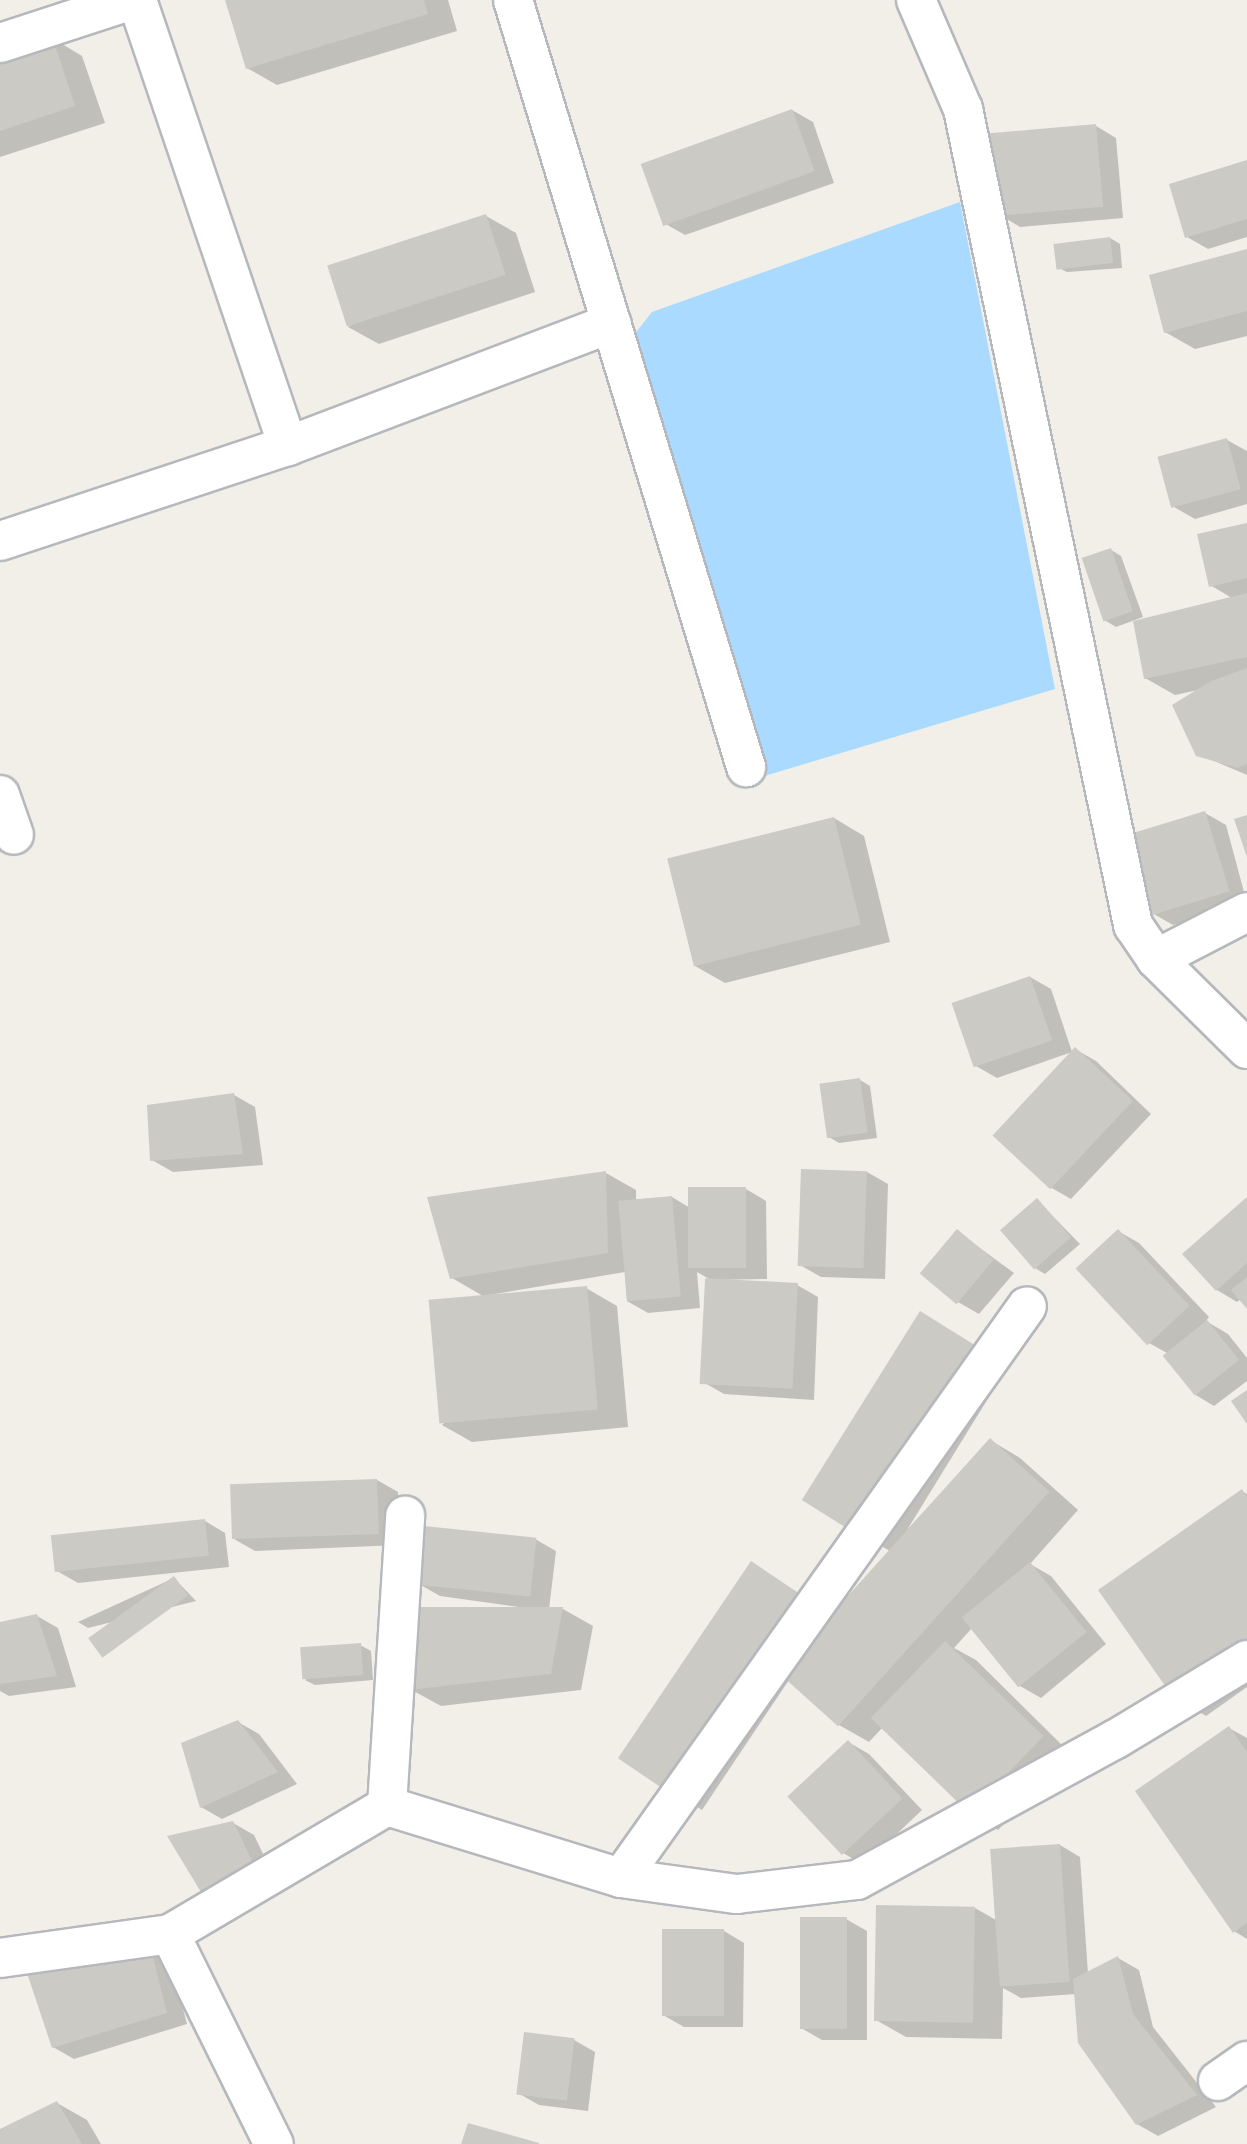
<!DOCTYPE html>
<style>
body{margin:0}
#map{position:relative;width:1247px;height:2144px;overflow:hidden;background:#f1efe8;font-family:"Noto Sans",sans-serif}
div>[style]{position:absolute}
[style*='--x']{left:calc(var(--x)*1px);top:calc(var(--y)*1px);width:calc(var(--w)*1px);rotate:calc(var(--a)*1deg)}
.water>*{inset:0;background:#aadaff}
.shadow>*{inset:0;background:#0003}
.building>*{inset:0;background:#cccac5;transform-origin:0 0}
.roads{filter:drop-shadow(2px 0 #b5b8bc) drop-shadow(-2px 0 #b5b8bc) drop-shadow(0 2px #b5b8bc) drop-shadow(0 -2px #b5b8bc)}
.minor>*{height:38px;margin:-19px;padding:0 19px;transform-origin:19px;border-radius:19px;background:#fff}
span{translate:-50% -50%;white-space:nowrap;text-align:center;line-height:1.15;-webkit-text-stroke:7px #fff;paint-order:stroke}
</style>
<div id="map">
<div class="water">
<div style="clip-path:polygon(960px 202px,1055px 689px,761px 777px,629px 341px,652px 312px)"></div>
</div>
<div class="shadow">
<div style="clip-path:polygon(227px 0,448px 0,457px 31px,277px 85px,247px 68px)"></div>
<div style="clip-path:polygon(52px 38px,82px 56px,105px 123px,0 157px,0 56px)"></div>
<div style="clip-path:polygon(792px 110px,813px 122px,834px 183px,685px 235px,664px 223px)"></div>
<div style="clip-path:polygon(1096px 126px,1116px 138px,1123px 218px,1020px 227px,1000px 215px)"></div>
<div style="clip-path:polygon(1247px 162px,1247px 237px,1208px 249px,1187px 237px)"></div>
<div style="clip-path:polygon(486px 216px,516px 233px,535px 292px,379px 344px,348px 327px)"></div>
<div style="clip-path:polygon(1110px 238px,1120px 244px,1122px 268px,1067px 272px,1057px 267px)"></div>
<div style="clip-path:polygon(1247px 251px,1247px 336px,1195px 349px,1165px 332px)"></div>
<div style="clip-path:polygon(1227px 440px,1247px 451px,1247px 504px,1195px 519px,1174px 507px)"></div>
<div style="clip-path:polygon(1247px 524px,1247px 775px,1198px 754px,1198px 690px,1175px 695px,1145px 678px,1232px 598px,1210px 585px)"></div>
<div style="clip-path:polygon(1111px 550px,1121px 556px,1143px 617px,1116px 627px,1106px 621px)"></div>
<div style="clip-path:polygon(1205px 813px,1226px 825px,1247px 903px,1173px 925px,1152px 913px)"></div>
<div style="clip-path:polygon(834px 818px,864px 836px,890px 942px,725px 983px,695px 966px)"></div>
<div style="clip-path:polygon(1030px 977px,1051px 989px,1072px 1052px,997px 1078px,976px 1066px)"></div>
<div style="clip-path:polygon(1075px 1049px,1096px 1061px,1151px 1114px,1071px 1199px,1050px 1187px)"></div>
<div style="clip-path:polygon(860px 1080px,870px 1086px,877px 1138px,839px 1143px,829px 1137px)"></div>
<div style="clip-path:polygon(234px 1095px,255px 1107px,263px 1165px,173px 1172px,152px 1160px)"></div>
<div style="clip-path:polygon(867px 1172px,888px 1184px,885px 1279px,821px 1277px,800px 1265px)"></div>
<div style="clip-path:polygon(606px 1173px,636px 1190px,636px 1200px,672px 1197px,690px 1208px,746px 1189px,766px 1201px,767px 1279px,711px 1280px,697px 1272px,700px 1308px,648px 1313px,627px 1301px,625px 1272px,483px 1296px,452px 1278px)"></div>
<div style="clip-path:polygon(1247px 1199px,1247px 1307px,1241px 1299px,1237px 1302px,1217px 1290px)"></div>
<div style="clip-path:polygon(1037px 1200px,1080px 1244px,1045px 1274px,1035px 1268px)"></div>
<div style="clip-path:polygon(1118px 1231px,1139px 1243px,1209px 1317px,1206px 1321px,1228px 1334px,1247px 1358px,1247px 1381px,1214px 1406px,1194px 1394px,1167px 1353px,1149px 1343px)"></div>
<div style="clip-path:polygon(958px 1232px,1014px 1273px,979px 1314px,958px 1302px)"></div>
<div style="clip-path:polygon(797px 1285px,818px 1297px,814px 1400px,724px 1394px,703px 1382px)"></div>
<div style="clip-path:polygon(586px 1288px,617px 1306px,628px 1427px,472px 1442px,442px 1425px)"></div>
<div style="clip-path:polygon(950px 1330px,1008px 1366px,907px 1530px,990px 1440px,1020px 1458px,1078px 1510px,1030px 1564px,1051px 1576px,1106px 1644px,1041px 1698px,1020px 1686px,972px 1628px,954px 1648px,976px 1660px,1072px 1755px,998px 1830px,968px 1812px,883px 1727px,869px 1742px,839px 1725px,789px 1680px,702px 1810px,672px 1792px,752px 1564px,833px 1615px,890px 1551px,863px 1536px)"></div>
<div style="clip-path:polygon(377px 1480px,398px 1492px,399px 1545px,255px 1551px,234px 1539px)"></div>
<div style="clip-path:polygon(1242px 1491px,1247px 1494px,1247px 1687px,1206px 1716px,1176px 1698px)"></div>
<div style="clip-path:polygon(205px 1521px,225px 1533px,229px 1567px,78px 1583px,57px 1571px)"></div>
<div style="clip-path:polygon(535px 1539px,556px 1551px,549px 1609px,563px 1609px,593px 1626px,581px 1690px,441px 1706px,410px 1689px,533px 1609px,440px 1596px,419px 1584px)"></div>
<div style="clip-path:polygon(174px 1578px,196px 1601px,88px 1628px,78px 1622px)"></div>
<div style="clip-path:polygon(37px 1616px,58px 1628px,76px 1687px,9px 1696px,0 1691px,0 1623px)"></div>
<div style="clip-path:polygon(360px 1645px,371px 1651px,373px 1680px,315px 1685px,305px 1680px)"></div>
<div style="clip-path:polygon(238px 1722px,259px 1734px,297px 1784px,222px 1819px,201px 1807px)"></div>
<div style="clip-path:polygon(1229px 1728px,1247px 1738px,1247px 1939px,1234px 1931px)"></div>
<div style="clip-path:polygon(848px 1742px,869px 1754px,922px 1810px,864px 1865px,843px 1853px)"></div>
<div style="clip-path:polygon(233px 1823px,254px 1835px,279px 1887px,229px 1912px)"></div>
<div style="clip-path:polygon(1060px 1845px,1080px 1857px,1088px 1974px,1118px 1958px,1139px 1970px,1153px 2027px,1216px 2107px,1158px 2136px,1137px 2124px,1076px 1994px,1021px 1998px,1003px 1988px,1002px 2039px,906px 2037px,876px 2020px,975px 1908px,996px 1920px)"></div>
<div style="clip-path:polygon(846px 1919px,867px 1931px,867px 2040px,822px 2040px,801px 2028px)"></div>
<div style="clip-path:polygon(724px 1931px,744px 1943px,743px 2027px,684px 2027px,663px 2015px)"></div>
<div style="clip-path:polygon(148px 1944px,169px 1956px,187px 2024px,74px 2059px,53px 2047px)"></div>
<div style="clip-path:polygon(574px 2040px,595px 2052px,588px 2111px,539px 2105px,518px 2093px)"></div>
<div style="clip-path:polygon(57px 2103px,87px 2120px,101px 2144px,0 2144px,0 2131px)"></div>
</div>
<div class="building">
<div style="clip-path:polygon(225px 0,424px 0,428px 14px,246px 69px)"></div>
<div style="clip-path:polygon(52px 36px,75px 106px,0 131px,0 54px)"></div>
<div style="left:792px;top:109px;width:66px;height:161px;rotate:70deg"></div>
<div style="left:1096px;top:124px;width:83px;height:107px;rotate:85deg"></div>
<div style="clip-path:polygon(1247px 160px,1247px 219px,1185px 238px,1169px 184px)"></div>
<div style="left:486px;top:214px;width:64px;height:167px;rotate:72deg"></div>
<div style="left:1110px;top:237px;width:26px;height:57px;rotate:83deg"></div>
<div style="clip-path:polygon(1247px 249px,1247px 311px,1164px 333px,1149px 275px)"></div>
<div style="left:1227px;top:438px;width:53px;height:72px;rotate:75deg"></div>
<div style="clip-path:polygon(1247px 523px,1247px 578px,1209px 587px,1197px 534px)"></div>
<div style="left:1111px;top:548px;width:67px;height:31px;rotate:71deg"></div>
<div style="clip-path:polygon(1247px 593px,1247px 657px,1144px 679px,1133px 621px)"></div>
<div style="clip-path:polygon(1247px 668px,1247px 764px,1238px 768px,1196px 756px,1172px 705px,1211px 681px)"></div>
<div style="left:1205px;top:811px;width:84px;height:81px;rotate:73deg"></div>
<div style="clip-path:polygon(1247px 815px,1247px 857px,1234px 819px)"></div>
<div style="left:834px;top:817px;width:111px;height:172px;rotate:76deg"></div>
<div style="left:1030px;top:976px;width:68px;height:83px;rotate:71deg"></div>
<div style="left:1075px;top:1047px;width:79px;height:121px;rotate:43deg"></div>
<div style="left:860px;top:1078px;width:55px;height:41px;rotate:82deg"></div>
<div style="clip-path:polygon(234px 1093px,243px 1154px,150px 1161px,147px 1105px)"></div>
<div style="left:801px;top:1169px;width:66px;height:97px;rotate:2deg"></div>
<div style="clip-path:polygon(606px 1171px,608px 1253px,450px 1279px,427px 1197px)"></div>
<div style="left:746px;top:1187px;width:81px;height:58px;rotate:90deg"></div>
<div style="left:672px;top:1196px;width:101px;height:54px;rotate:85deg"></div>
<div style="clip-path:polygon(1247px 1197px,1247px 1263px,1216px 1291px,1182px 1254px)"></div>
<div style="left:1037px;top:1198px;width:52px;height:49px;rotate:49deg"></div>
<div style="left:957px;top:1229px;width:48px;height:58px;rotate:40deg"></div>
<div style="left:1118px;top:1229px;width:105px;height:58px;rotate:47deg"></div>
<div style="clip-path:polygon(1247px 1277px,1247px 1309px,1231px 1290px)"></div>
<div style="left:798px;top:1283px;width:106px;height:93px;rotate:93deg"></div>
<div style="left:587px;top:1286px;width:124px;height:159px;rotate:85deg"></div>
<div style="left:920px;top:1311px;width:70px;height:223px;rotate:32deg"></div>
<div style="left:1207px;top:1320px;width:51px;height:57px;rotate:51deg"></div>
<div style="clip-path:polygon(1247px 1390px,1247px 1424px,1231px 1401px)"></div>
<div style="left:990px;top:1438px;width:80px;height:316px;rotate:42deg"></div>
<div style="left:377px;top:1479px;width:55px;height:147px;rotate:88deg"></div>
<div style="clip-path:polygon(1242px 1489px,1247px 1497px,1247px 1650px,1175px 1700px,1098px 1590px)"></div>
<div style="left:205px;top:1519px;width:37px;height:155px;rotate:84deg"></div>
<div style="left:424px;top:1526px;width:113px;height:59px;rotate:6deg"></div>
<div style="left:751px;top:1561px;width:64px;height:238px;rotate:34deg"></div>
<div style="left:1030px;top:1562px;width:90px;height:88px;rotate:51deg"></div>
<div style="left:174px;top:1576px;width:24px;height:106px;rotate:54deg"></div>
<div style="clip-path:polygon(402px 1607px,563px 1607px,551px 1674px,409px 1690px)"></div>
<div style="clip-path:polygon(37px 1614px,57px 1676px,0 1684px,0 1622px)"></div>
<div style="left:945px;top:1641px;width:137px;height:107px;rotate:44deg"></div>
<div style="left:361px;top:1643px;width:32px;height:61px;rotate:86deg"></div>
<div style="clip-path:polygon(238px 1720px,278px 1772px,200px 1808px,181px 1743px)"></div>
<div style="clip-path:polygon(1229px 1726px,1247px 1752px,1247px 1923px,1233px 1933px,1135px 1791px)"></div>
<div style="left:848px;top:1740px;width:80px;height:83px;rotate:47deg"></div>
<div style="clip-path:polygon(233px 1821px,259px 1875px,207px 1902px,167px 1836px)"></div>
<div style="left:1060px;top:1844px;width:138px;height:70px;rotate:86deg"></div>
<div style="left:876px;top:1905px;width:99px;height:116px;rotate:1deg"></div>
<div style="left:800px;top:1917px;width:47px;height:112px"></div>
<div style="left:662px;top:1929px;width:62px;height:87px"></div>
<div style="clip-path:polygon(149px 1942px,167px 2013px,52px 2048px,24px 1964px)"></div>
<div style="clip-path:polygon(1118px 1956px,1133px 2014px,1197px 2095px,1136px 2125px,1078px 2043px,1073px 1979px)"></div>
<div style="left:524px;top:2032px;width:51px;height:63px;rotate:7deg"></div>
<div style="clip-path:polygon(57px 2101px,82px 2144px,0 2144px,0 2129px)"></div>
<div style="clip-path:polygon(468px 2123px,539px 2143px,539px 2144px,461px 2144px)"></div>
</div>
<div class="roads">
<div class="minor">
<div style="--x:137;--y:0;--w:471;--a:71.3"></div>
<div style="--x:513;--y:0;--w:802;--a:73.1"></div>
<div style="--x:916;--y:0;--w:119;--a:66.7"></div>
<div style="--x:963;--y:109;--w:834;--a:78.23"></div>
<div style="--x:1133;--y:925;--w:41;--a:55.9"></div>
<div style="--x:1156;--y:959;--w:128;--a:44.7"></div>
<div style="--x:0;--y:43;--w:139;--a:-18"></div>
<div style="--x:0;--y:541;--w:303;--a:-18.3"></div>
<div style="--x:288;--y:446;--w:346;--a:-20.8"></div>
<div style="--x:0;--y:795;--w:42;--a:70.7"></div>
<div style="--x:1156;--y:959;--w:102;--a:-27.3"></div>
<div style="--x:387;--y:1806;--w:245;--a:17.1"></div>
<div style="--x:621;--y:1878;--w:117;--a:7.9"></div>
<div style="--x:737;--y:1894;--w:121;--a:-6.7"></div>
<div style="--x:857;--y:1880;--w:295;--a:-28.6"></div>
<div style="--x:1116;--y:1739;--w:153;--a:-31.1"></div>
<div style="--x:621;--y:1878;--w:701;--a:-54.63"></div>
<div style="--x:170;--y:1934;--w:234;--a:63.7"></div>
<div style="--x:0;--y:1958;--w:172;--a:-8"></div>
<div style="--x:170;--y:1934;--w:252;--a:-30.5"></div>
<div style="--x:387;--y:1806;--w:291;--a:-86.4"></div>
<div style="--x:1218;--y:2081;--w:35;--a:-35"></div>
</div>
</div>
</div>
